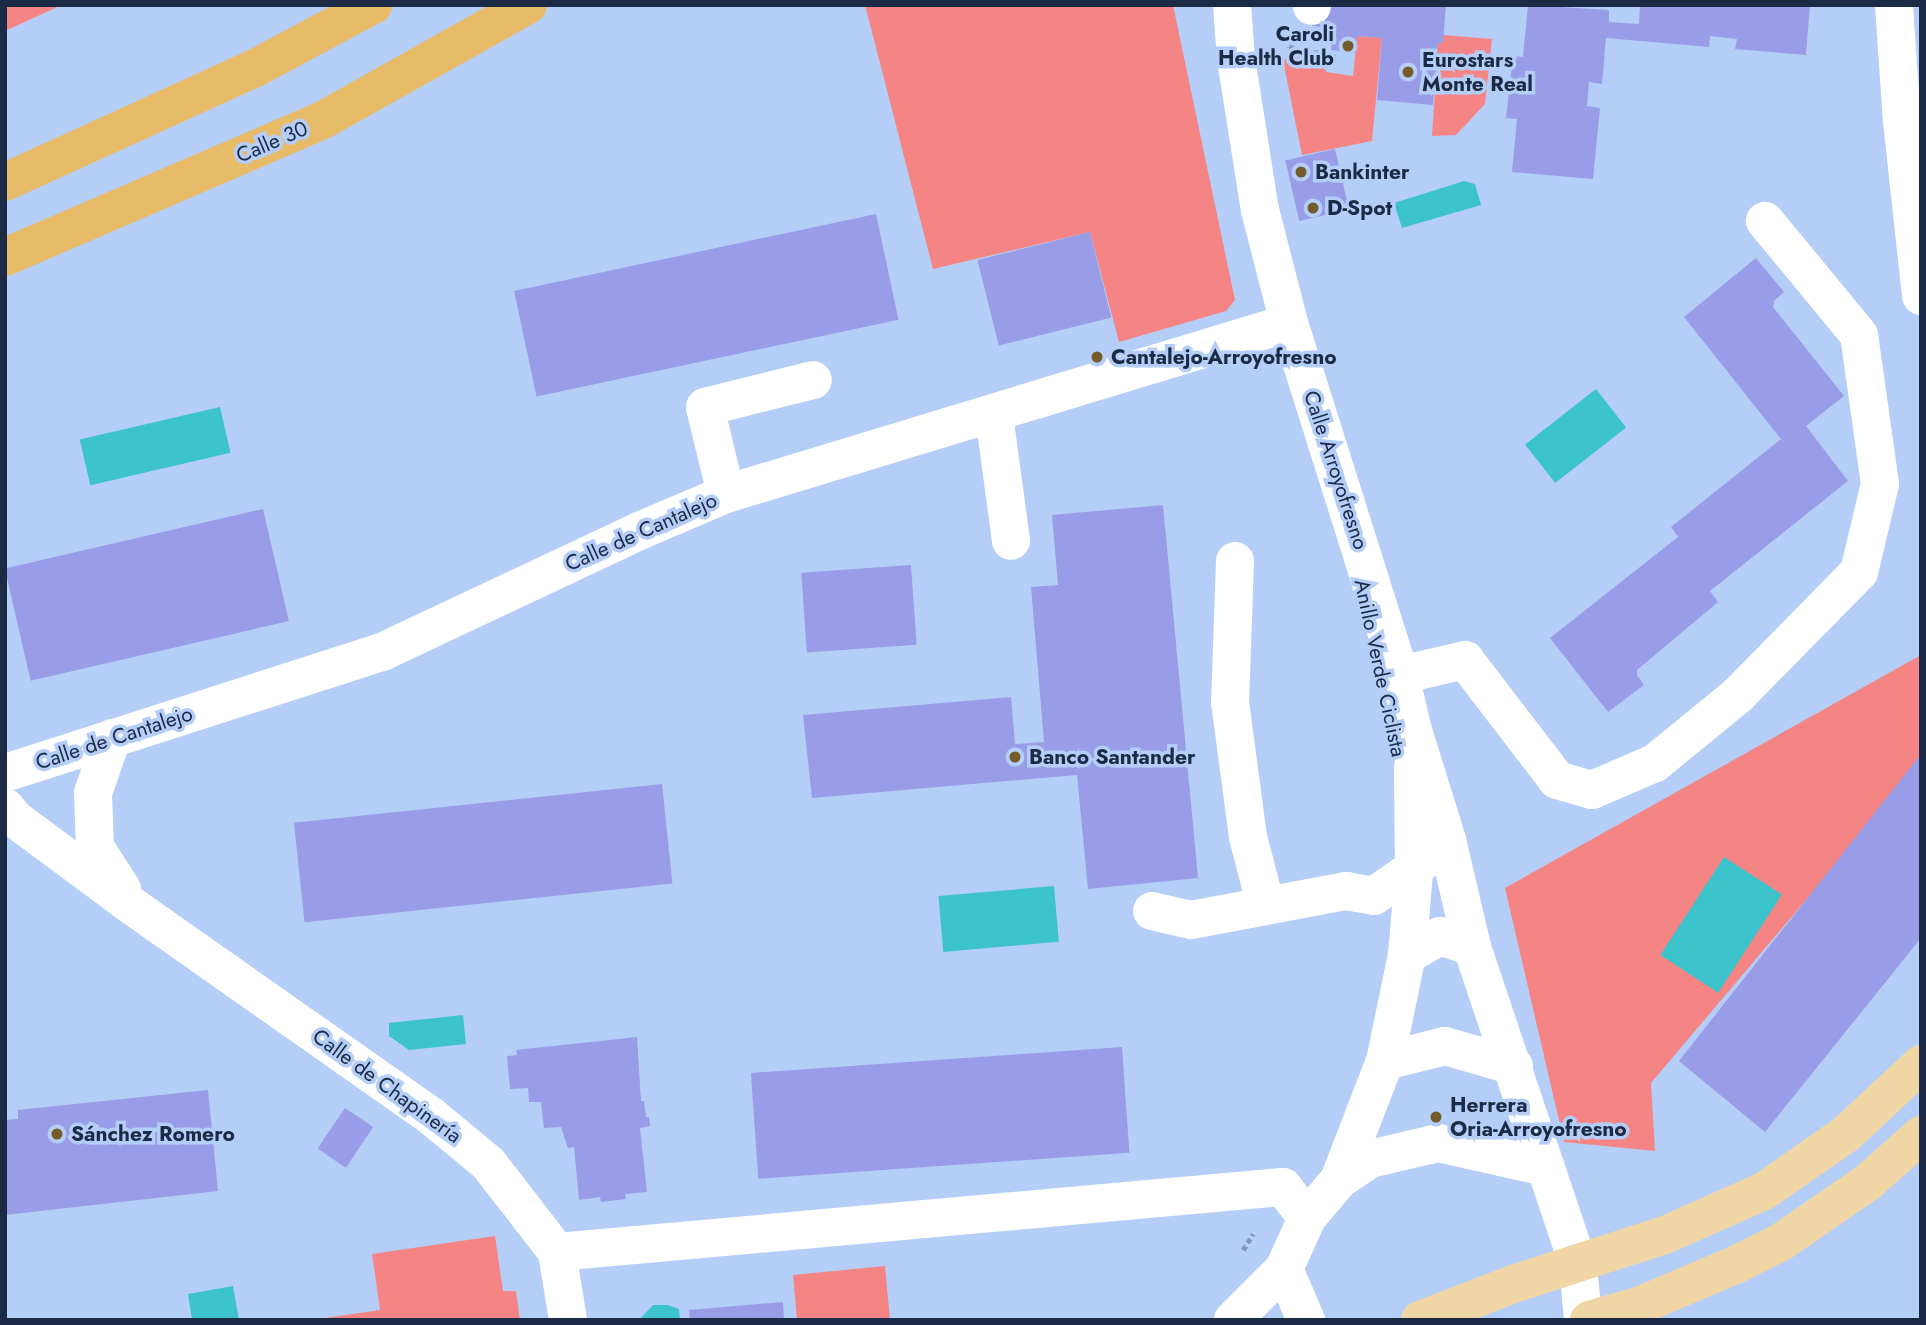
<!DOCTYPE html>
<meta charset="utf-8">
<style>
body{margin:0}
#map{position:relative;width:1926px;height:1325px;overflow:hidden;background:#b5cef7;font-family:Jost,sans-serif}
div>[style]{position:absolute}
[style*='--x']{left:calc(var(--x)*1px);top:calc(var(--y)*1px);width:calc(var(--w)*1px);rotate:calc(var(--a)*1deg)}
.green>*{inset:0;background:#f58585}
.water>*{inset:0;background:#3dc3cb;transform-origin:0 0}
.building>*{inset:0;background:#999de7;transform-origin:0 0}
.path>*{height:4.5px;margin-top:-2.25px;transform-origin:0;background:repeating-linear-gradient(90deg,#8298bc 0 5px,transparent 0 8.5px)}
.minor>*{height:38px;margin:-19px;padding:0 19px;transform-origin:19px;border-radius:19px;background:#fff}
.major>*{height:38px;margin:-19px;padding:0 19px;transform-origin:19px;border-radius:19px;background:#f1d6a5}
.highway>*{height:38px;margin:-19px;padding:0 19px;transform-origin:19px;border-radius:19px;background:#e8bb69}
.dots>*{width:19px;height:19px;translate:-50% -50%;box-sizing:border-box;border:4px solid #b5cef7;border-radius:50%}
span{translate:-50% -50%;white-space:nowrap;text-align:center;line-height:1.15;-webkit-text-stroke:7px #b5cef7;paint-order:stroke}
.poi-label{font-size:21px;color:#1b2a45;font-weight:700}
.right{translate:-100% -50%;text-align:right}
.left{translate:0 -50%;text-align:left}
.street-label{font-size:21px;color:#1b2a45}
.frame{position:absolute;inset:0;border:7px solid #1b2a45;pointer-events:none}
</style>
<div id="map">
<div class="green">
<div style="clip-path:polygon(5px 5px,62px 5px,5px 31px)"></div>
<div style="clip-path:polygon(865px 5px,1173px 5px,1235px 300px,1226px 311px,1119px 342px,1090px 232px,933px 269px)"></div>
<div style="clip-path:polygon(1443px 35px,1492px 39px,1485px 104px,1456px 135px,1432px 136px,1438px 43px)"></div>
<div style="clip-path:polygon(1357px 36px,1382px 38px,1372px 141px,1302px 155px,1283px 60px,1293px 53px,1313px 56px,1327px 72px,1353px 76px)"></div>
<div style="clip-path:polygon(1921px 655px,1921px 764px,1651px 1083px,1655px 1151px,1564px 1142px,1505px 888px)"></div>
<div style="clip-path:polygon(495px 1236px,503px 1291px,516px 1291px,520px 1320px,311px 1320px,380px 1310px,372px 1254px)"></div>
<div style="clip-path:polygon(885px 1266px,890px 1320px,797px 1320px,793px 1275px)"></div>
</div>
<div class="water">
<div style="clip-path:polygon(1464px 181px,1475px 184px,1481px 205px,1402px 228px,1394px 203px)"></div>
<div style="left:1596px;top:389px;width:49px;height:90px;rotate:52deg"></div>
<div style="left:220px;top:407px;width:47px;height:144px;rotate:77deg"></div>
<div style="left:1724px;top:857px;width:69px;height:117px;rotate:33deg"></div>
<div style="left:1054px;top:886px;width:56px;height:116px;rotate:85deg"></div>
<div style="clip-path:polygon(463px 1015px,466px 1044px,409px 1050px,389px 1036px,389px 1023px)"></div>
<div style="clip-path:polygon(233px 1286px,239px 1320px,192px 1320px,188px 1294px)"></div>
<div style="clip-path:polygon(653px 1305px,668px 1305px,679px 1309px,680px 1320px,639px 1320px)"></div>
</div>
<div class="building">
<div style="clip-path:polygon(1314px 5px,1446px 5px,1443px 43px,1438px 43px,1433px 105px,1377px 100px,1382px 38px,1357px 36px,1356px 53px,1331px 50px,1333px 28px,1312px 26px)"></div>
<div style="clip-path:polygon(1528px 5px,1609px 10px,1609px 22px,1639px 24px,1640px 5px,1810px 5px,1806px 55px,1735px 49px,1737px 39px,1710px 36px,1709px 47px,1606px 38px,1602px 84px,1589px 82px,1587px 106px,1600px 108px,1593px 179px,1512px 172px,1517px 119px,1506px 118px,1513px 56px,1523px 57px)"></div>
<div style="left:1335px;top:149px;width:62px;height:51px;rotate:77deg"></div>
<div style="left:876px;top:214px;width:108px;height:370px;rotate:78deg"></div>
<div style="left:1090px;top:232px;width:88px;height:116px;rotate:76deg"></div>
<div style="clip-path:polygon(1756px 258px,1784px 292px,1774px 301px,1773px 307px,1844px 396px,1806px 426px,1848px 481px,1710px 591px,1718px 602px,1637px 670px,1637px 675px,1644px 685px,1608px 712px,1550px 638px,1678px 537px,1671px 527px,1781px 439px,1684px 317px)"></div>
<div style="clip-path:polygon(1163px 505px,1198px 878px,1088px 889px,1077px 775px,812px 798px,803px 715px,1011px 697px,1015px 744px,1044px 742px,1031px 587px,1058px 585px,1052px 515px)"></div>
<div style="left:263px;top:509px;width:115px;height:265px;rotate:77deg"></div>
<div style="left:911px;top:565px;width:80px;height:110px;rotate:86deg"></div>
<div style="clip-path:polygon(1921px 754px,1921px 938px,1765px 1132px,1679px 1061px)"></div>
<div style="left:662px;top:784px;width:100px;height:370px;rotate:84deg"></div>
<div style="clip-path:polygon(637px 1037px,641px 1101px,644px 1101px,646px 1117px,649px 1117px,650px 1126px,640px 1128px,647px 1192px,625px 1194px,626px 1199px,601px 1202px,600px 1197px,579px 1200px,574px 1147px,568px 1148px,561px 1127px,544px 1128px,541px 1102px,529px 1102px,528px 1088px,510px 1089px,507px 1056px,517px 1055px,516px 1050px)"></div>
<div style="left:1122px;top:1047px;width:106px;height:372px;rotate:86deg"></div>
<div style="clip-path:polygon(208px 1090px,218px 1191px,5px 1215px,5px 1120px,18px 1119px,18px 1110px)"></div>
<div style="left:345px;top:1108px;width:34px;height:49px;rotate:34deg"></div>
<div style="clip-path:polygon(783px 1302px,784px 1320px,690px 1320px,689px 1310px)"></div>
</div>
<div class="path">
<div style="--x:1288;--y:38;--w:9;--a:84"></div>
<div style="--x:1289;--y:47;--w:50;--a:11.5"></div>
<div style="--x:1243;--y:1250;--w:19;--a:-58"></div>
</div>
<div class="minor">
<div style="--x:1232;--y:5;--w:54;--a:85.8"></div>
<div style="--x:1236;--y:59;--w:153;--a:81"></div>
<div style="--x:1260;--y:210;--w:117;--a:75.6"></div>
<div style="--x:1289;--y:323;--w:369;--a:72.5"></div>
<div style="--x:1400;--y:675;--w:53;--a:77"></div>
<div style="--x:1412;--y:727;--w:118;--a:72.8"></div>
<div style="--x:1447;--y:840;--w:110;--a:76.8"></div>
<div style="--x:1472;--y:947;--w:334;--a:71.5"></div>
<div style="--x:1578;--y:1264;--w:56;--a:84.9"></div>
<div style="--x:1894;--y:5;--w:116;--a:86.1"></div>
<div style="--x:1902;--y:121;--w:176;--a:83.8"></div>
<div style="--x:1312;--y:6;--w:1;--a:-90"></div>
<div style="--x:994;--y:415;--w:127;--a:82.3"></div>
<div style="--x:726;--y:494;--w:89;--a:-103.6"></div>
<div style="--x:705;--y:407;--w:111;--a:-14"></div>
<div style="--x:1235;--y:561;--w:141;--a:92"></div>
<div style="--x:1230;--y:702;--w:136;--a:82.4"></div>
<div style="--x:1248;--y:837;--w:71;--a:75.4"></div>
<div style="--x:1400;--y:675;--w:67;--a:-13"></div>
<div style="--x:1465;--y:660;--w:151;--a:52.5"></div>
<div style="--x:1557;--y:780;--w:36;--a:16"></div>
<div style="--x:1592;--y:790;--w:69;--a:-23.2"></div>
<div style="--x:1655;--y:763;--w:107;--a:-39.3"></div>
<div style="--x:1738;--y:695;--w:173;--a:-45.5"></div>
<div style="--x:1859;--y:572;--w:90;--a:-76.6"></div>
<div style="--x:1880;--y:484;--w:150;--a:-98"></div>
<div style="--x:1859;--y:335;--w:148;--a:-129.5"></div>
<div style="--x:112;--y:738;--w:58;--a:109.1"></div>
<div style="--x:93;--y:793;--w:54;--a:87.9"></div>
<div style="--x:95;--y:847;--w:50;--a:57.3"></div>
<div style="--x:5;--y:773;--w:396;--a:-17.8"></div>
<div style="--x:382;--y:652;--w:284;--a:-25.2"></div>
<div style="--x:639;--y:531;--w:95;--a:-23"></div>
<div style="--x:726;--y:494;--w:588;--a:-16.9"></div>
<div style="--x:5;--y:807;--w:16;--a:50"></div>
<div style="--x:15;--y:819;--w:149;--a:36.6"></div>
<div style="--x:135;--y:908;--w:362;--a:35.1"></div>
<div style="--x:431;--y:1116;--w:74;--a:39.5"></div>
<div style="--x:488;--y:1163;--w:113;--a:52.2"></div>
<div style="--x:557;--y:1252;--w:69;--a:80.8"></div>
<div style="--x:1152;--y:911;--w:40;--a:13"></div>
<div style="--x:1191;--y:920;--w:158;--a:-10.6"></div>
<div style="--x:1346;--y:891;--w:28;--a:10"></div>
<div style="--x:1374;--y:896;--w:66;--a:-35.1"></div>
<div style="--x:1407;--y:955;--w:38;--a:-30"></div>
<div style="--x:1440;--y:936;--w:34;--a:19"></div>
<div style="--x:1385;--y:1061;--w:62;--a:-14"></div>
<div style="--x:1445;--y:1046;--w:72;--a:16.2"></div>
<div style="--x:1339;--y:1180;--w:128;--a:-68.9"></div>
<div style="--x:1385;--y:1061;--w:108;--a:-78.3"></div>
<div style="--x:1407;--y:955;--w:84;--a:-85.2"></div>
<div style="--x:1414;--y:871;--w:104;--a:-90.6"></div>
<div style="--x:557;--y:1252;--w:729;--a:-5.12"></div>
<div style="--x:1283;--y:1187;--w:39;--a:52"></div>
<div style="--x:1284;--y:1269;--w:56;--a:66.7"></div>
<div style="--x:1233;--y:1320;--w:72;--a:-45"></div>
<div style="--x:1284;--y:1269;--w:56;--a:-65.7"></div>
<div style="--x:1307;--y:1218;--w:50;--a:-49.9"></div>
<div style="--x:1339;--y:1180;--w:37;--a:-34"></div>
<div style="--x:1370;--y:1159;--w:70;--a:-13.2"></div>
<div style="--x:1438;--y:1143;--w:110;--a:12.6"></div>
</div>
<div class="major">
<div style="--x:1420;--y:1320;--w:103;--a:-21.1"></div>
<div style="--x:1516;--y:1283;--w:157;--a:-17.9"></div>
<div style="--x:1665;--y:1235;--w:108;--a:-24"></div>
<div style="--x:1764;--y:1191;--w:100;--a:-34.8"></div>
<div style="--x:1846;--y:1134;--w:103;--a:-43"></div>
<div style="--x:1589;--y:1320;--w:54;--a:-16.1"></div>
<div style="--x:1641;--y:1305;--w:102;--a:-23.1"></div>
<div style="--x:1735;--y:1265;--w:51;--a:-26.6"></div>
<div style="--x:1781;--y:1242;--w:106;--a:-34.6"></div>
<div style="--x:1868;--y:1182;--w:71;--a:-41.6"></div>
</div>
<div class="highway">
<div style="--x:5;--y:182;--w:277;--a:-24.5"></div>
<div style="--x:257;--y:67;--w:132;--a:-28.1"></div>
<div style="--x:5;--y:257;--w:346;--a:-23.3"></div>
<div style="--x:323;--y:120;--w:235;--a:-29.3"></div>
</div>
<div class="dots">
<div style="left:1348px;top:46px;background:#745b2c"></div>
<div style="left:1408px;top:72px;background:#745b2c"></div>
<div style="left:1301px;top:172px;background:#745b2c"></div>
<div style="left:1313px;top:208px;background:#745b2c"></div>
<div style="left:1097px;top:357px;background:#745b2c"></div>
<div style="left:1015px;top:757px;background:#745b2c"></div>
<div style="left:1436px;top:1117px;background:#745b2c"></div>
<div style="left:57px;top:1134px;background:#745b2c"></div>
</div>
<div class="poi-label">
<span class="right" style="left:1334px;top:46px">Caroli<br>Health Club</span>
<span class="left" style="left:1422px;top:72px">Eurostars<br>Monte Real</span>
<span class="left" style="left:1315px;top:172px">Bankinter</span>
<span class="left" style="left:1327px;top:208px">D-Spot</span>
<span class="left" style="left:1111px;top:357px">Cantalejo-Arroyofresno</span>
<span class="left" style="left:1029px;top:757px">Banco Santander</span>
<span class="left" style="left:1450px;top:1117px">Herrera<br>Oria-Arroyofresno</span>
<span class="left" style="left:71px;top:1134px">Sánchez Romero</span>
</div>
<div class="street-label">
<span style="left:272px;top:142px;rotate:-23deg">Calle 30</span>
<span style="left:1336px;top:470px;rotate:72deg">Calle Arroyofresno</span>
<span style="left:641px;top:532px;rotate:-24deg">Calle de Cantalejo</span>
<span style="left:1380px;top:668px;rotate:78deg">Anillo Verde Ciclista</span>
<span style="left:114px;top:738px;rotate:-18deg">Calle de Cantalejo</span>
<span style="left:387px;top:1086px;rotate:36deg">Calle de Chapinería</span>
</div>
<div class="frame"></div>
</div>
